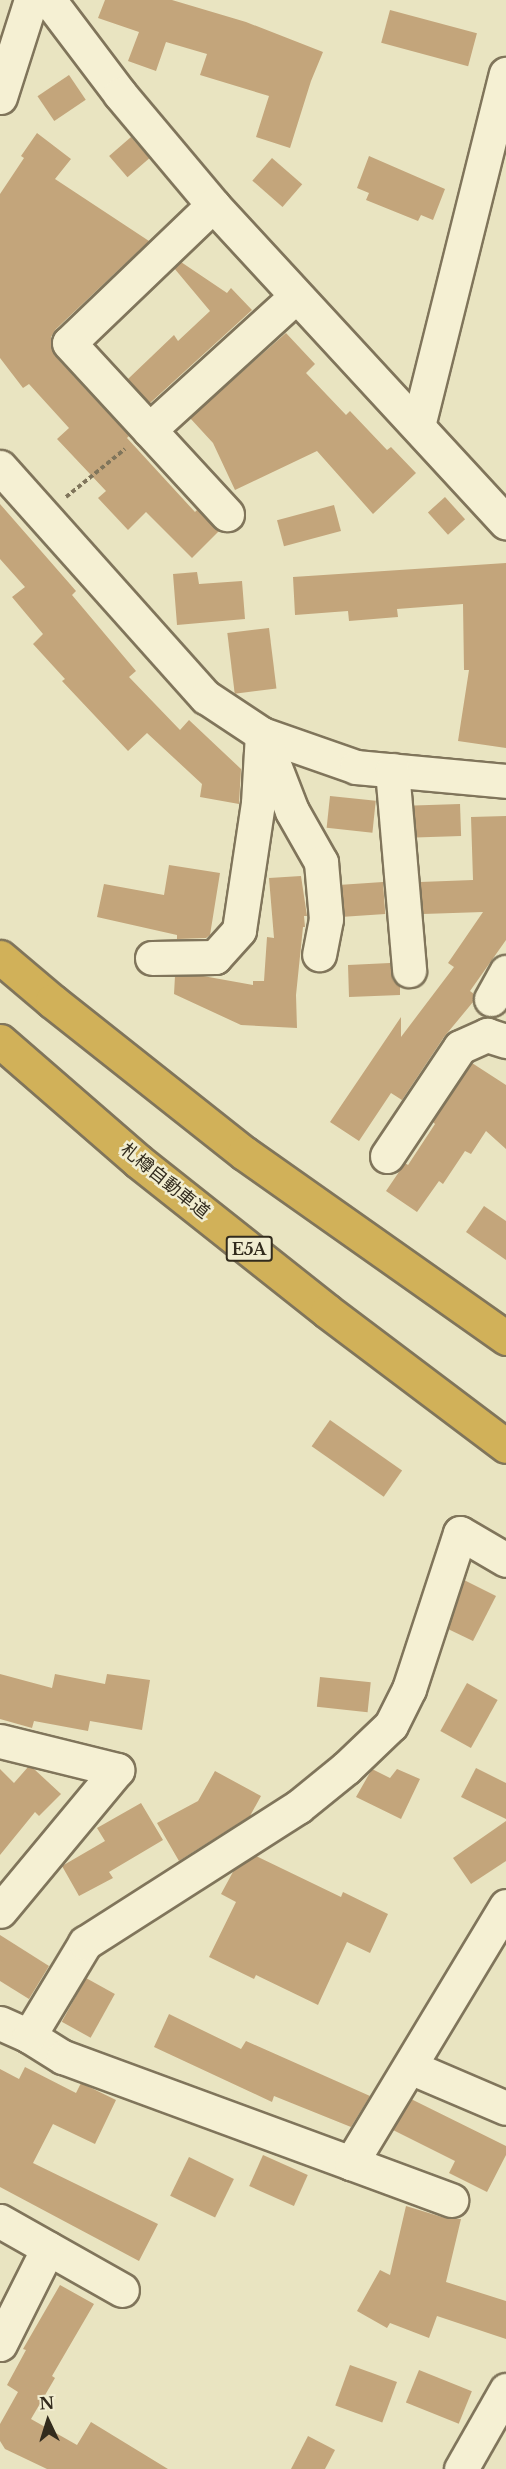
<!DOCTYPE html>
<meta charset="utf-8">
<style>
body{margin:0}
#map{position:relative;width:506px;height:2469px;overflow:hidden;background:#e9e4c1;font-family:"Libre Baskerville","Noto Sans JP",serif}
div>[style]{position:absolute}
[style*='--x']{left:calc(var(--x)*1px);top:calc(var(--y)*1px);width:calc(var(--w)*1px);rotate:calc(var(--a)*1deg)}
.building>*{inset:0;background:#c3a57b;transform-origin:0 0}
.path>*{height:4px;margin-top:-2px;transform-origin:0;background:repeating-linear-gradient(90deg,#80755b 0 4.5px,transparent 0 7.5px)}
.roads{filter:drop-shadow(2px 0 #80755b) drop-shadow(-2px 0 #80755b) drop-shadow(0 2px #80755b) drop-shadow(0 -2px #80755b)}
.minor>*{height:33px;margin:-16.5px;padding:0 16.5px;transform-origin:16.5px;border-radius:16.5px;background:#f5f0d3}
.highway>*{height:33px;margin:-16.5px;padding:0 16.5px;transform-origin:16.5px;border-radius:16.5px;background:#d1b159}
span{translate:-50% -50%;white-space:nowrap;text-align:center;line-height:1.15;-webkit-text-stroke:5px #f1edd0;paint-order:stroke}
.shield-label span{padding:2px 4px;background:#f1edd0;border:2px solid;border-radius:4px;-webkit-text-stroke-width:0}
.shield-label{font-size:16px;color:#322b1d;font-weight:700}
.street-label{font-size:18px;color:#322b1d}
.north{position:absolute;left:18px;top:2391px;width:60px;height:60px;-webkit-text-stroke:4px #f1edd0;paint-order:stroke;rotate:356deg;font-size:16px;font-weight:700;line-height:24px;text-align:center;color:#322b1d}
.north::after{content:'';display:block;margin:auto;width:21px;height:27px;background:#322b1d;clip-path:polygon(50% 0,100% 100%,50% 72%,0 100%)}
</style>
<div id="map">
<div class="building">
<div style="clip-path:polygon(105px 0,172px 0,246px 22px,323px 52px,311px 81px,290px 148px,256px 137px,269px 96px,200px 75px,207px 54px,166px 42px,156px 71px,128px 61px,139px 32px,98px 18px)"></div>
<div style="left:390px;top:10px;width:90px;height:34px;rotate:15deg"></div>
<div style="left:69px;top:75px;width:30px;height:38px;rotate:56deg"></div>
<div style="clip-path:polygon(37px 133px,71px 159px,55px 179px,149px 241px,56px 329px,51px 337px,51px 347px,55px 356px,129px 436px,127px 438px,195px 512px,197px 510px,219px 531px,192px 558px,146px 512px,128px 530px,98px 498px,106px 491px,57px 439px,69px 428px,29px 384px,23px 388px,0 358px,0 194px,24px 158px,21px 156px)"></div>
<div style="left:131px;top:137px;width:28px;height:29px;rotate:49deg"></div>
<div style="clip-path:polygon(369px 156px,445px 189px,433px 220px,421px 215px,418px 221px,366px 200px,369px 193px,357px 188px)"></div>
<div style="left:272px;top:158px;width:40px;height:30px;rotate:41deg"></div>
<div style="clip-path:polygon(181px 262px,227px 293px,231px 288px,252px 310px,150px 403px,128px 379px,174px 335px,178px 341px,210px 311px,174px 268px)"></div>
<div style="clip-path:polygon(286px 333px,315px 364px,306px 373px,346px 415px,350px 411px,387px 450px,391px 447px,416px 473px,373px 514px,317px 451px,235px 490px,213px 443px,190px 418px)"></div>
<div style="left:445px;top:497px;width:30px;height:23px;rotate:48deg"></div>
<div style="clip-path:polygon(0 504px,76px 591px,72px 595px,136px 671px,129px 677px,180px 730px,189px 720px,241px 769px,239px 804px,200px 797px,202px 784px,147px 733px,128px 751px,62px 681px,65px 679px,33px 644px,43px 634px,12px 597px,25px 587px,0 559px)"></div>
<div style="left:334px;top:505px;width:27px;height:59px;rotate:75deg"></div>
<div style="clip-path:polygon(506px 563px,506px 748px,458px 741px,469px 670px,464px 670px,463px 604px,397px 609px,398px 617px,349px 621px,348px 611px,295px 615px,293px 577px)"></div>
<div style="clip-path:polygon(197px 572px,199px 584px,242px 581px,245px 619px,177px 625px,173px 574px)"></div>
<div style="left:269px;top:628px;width:61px;height:42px;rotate:83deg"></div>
<div style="left:330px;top:796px;width:46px;height:32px;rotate:6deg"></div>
<div style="left:460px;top:804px;width:32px;height:46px;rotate:88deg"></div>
<div style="clip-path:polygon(506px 816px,506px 940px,470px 991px,474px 994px,473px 1002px,444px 1037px,402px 1100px,391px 1093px,359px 1141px,330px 1122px,401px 1017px,401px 1037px,454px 967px,448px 963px,483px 912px,423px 914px,420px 882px,473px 880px,471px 817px)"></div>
<div style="clip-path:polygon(169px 865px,220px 873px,210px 935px,206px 938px,177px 939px,177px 935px,97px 917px,104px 884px,164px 895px)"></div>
<div style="clip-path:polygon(301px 876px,307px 916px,304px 916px,305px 927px,303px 927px,296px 995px,297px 1028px,241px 1025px,174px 994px,175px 976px,203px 976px,253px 985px,253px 981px,264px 981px,267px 937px,274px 938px,269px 878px)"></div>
<div style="left:383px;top:882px;width:32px;height:41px;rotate:86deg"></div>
<div style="clip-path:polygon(390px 963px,393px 980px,400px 986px,400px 995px,349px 997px,348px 965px)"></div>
<div style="clip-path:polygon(472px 1063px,506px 1085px,506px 1149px,486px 1131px,471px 1154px,465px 1151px,443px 1184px,439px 1181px,417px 1212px,386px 1191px,405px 1163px,408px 1165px,435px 1124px,433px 1122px)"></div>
<div style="clip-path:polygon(484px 1206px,506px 1221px,506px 1260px,466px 1232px)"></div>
<div style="left:330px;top:1420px;width:88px;height:32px;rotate:35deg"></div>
<div style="clip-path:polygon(464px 1580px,496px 1596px,473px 1641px,448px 1629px)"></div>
<div style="clip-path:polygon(0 1674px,52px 1688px,55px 1674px,105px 1684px,107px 1674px,150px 1680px,142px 1730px,90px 1721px,88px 1731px,34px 1721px,32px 1728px,0 1719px)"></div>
<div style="left:320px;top:1677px;width:51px;height:30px;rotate:6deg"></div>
<div style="left:467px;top:1683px;width:35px;height:55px;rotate:29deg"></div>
<div style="clip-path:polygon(28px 1767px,34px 1769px,61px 1794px,39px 1816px,35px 1812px,0 1855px,0 1769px,14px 1783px)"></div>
<div style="clip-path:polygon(476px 1768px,506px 1783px,506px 1819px,461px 1797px)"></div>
<div style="clip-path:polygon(372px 1769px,390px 1778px,397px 1769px,420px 1779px,401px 1819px,356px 1797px)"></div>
<div style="clip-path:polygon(215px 1771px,261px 1796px,250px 1816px,179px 1861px,157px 1823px,198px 1801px)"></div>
<div style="clip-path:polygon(141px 1803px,163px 1840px,109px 1872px,113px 1878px,79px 1896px,62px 1866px,105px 1841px,97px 1828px)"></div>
<div style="clip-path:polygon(506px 1821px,506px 1861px,471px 1884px,453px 1858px)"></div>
<div style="clip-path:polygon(256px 1856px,341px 1897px,343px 1892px,388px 1914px,370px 1953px,347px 1942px,318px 2005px,256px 1975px,254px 1979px,209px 1957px,236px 1902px,221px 1894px,234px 1870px)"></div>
<div style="clip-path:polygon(0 1935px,49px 1966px,29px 1999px,0 1981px)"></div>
<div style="left:86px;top:1978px;width:33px;height:50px;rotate:29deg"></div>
<div style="clip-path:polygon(169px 2014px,241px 2049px,246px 2041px,370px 2096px,351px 2127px,274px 2096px,272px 2102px,154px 2047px)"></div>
<div style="clip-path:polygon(25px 2067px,76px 2093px,81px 2083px,116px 2100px,95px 2144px,53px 2124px,33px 2163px,158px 2224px,139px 2261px,0 2187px,0 2069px,19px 2079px)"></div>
<div style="clip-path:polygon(411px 2099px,506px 2146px,506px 2155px,487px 2192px,449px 2173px,455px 2161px,393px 2130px)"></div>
<div style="left:263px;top:2155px;width:49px;height:34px;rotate:24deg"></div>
<div style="left:189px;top:2157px;width:50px;height:43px;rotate:26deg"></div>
<div style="clip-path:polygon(406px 2206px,445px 2218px,461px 2219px,446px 2282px,506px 2301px,506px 2339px,437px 2316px,429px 2338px,390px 2323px,387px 2328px,357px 2311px,380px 2270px,390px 2275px)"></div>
<div style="clip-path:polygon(60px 2285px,94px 2304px,52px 2376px,55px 2378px,31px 2419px,77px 2445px,91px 2422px,168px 2469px,47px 2469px,5px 2449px,0 2441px,0 2424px,18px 2392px,7px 2385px,26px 2350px,23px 2349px)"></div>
<div style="left:350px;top:2365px;width:50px;height:43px;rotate:20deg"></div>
<div style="left:419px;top:2370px;width:57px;height:35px;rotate:22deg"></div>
<div style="clip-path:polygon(308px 2436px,335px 2450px,325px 2469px,291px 2469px)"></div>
</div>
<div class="path">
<div style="--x:66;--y:497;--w:76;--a:-39.1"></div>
</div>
<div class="roads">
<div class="minor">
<div style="--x:49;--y:0;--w:118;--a:52.9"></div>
<div style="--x:120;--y:94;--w:145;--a:50"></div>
<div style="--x:213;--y:205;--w:432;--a:47.3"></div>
<div style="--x:0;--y:97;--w:102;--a:-72.3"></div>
<div style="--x:213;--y:205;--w:199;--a:136.2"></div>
<div style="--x:69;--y:343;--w:233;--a:47.3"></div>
<div style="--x:418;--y:426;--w:363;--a:-76"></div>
<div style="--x:149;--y:430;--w:197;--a:-42.3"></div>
<div style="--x:0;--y:467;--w:309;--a:48.2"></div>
<div style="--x:206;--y:697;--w:67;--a:33.5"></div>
<div style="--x:262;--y:734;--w:100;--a:19.3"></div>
<div style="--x:356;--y:767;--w:151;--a:5.3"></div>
<div style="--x:266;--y:744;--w:72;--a:68.8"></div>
<div style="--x:292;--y:811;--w:59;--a:60.4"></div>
<div style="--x:321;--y:862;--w:57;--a:85"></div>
<div style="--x:326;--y:919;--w:36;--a:101"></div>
<div style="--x:392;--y:770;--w:201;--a:85.1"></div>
<div style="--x:152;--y:958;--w:63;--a:-0.9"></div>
<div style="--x:215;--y:957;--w:36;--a:-48"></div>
<div style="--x:239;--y:930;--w:128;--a:-81.5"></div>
<div style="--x:258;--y:803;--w:69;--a:-86.7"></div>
<div style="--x:491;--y:999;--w:31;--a:-61"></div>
<div style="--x:387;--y:1156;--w:131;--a:-56.2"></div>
<div style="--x:460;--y:1047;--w:30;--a:-24"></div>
<div style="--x:487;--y:1035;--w:20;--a:18"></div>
<div style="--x:0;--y:1741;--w:121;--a:13.9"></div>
<div style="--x:117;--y:1770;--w:183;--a:129.7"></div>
<div style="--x:0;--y:2023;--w:32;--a:24"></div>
<div style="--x:29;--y:2036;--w:40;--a:32"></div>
<div style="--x:63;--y:2057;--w:307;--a:20.2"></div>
<div style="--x:351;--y:2163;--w:300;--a:-58.9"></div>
<div style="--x:29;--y:2036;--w:109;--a:-58.9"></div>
<div style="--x:85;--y:1943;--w:253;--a:-32.6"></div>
<div style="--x:298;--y:1807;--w:62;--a:-39.1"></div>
<div style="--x:346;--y:1768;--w:62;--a:-43.7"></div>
<div style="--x:391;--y:1725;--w:40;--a:-63.4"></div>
<div style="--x:409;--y:1689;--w:164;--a:-71.9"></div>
<div style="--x:460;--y:1533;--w:53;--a:30.4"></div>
<div style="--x:410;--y:2067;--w:104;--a:23.1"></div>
<div style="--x:351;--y:2163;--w:107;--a:20.3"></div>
<div style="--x:0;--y:2221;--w:140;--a:29.5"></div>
<div style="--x:0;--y:2344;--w:107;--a:-63.4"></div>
<div style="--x:461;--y:2469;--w:91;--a:-60.3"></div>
</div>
<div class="highway">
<div style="--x:0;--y:957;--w:68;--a:40.2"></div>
<div style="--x:52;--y:1001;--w:245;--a:38.4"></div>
<div style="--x:244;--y:1153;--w:321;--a:35.2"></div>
<div style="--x:0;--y:1041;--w:183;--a:41"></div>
<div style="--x:138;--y:1161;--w:241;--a:38.4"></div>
<div style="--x:327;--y:1311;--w:224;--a:37"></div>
</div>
</div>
<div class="shield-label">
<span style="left:249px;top:1249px">E5A</span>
</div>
<div class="street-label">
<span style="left:165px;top:1181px;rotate:39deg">札樽自動車道</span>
</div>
<div class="north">N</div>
</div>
